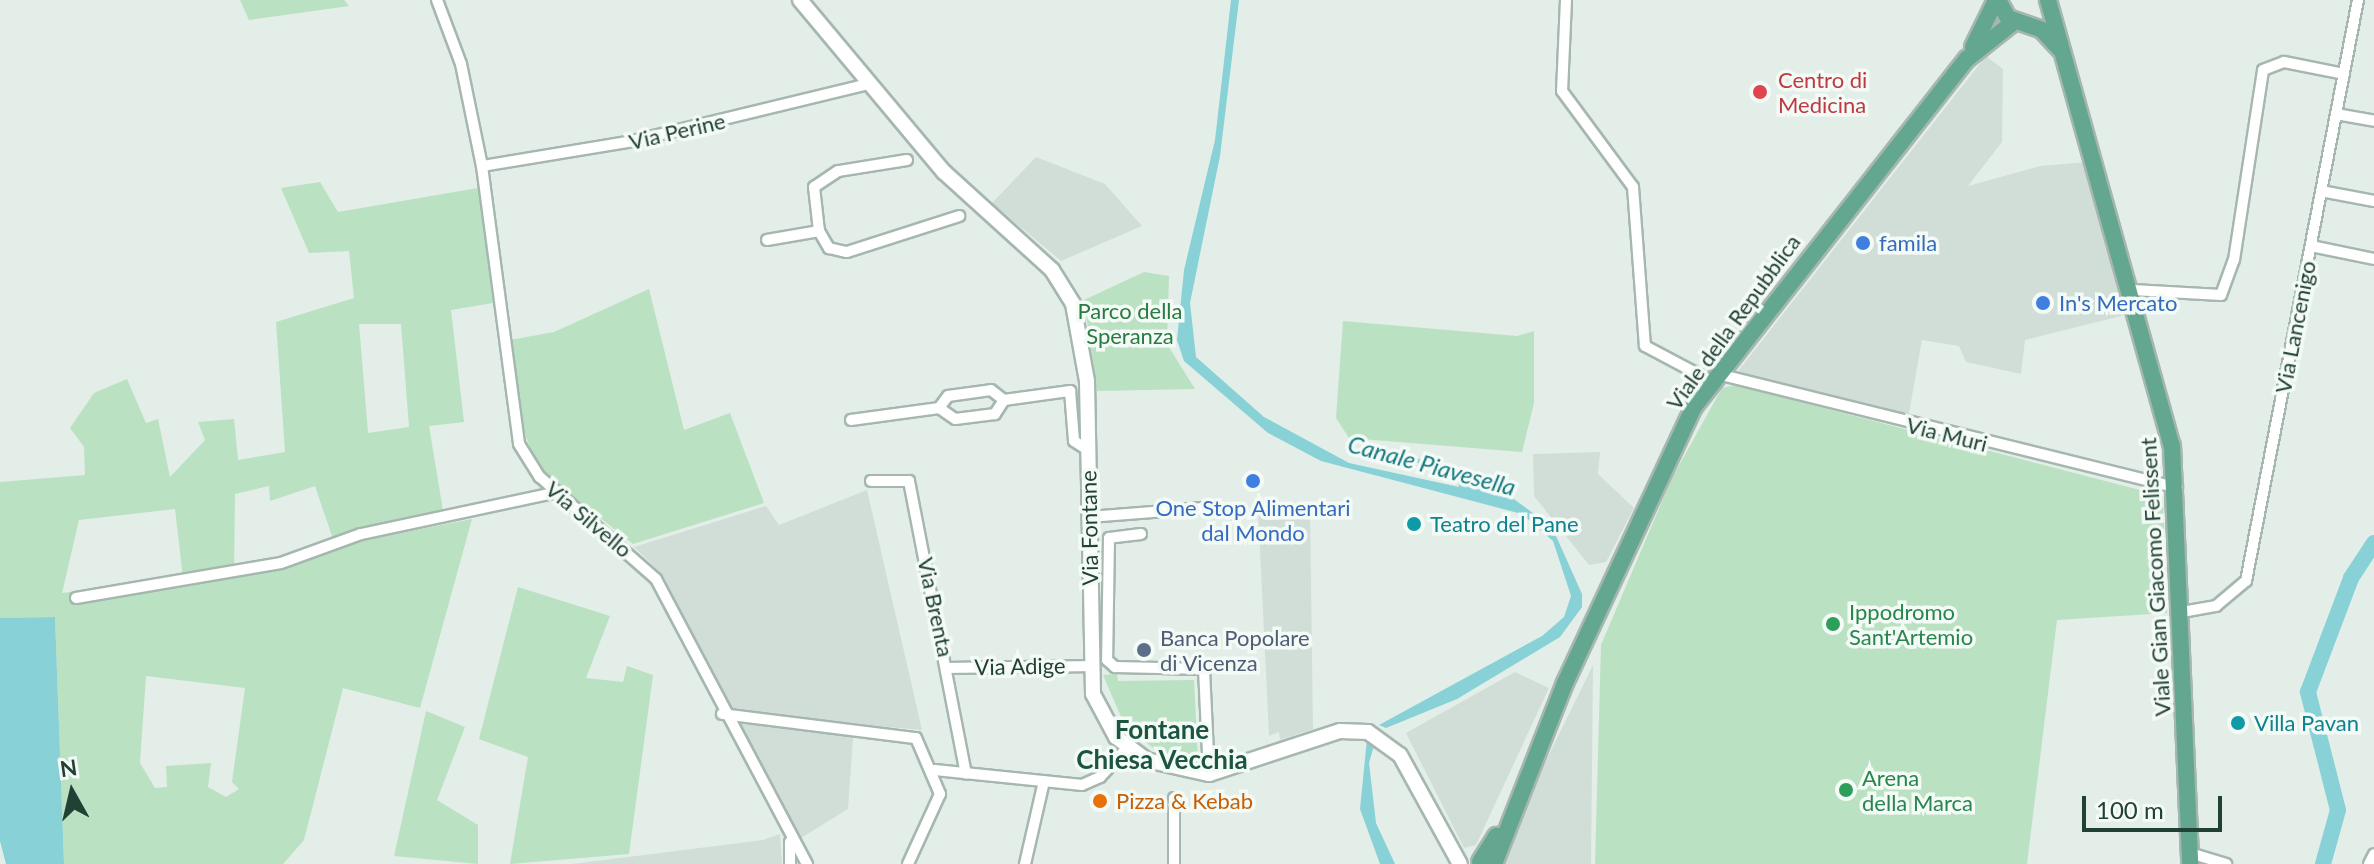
<!DOCTYPE html>
<style>
body{margin:0}
#map{position:relative;width:2374px;height:864px;overflow:hidden;background:#e3eee8;font-family:Lato,sans-serif}
div>[style]{position:absolute}
[style*='--x']{left:calc(var(--x)*1px);top:calc(var(--y)*1px);width:calc(var(--w)*1px);rotate:calc(var(--a)*1deg)}
.built>*{inset:0;background:#d1ded7}
.green>*{inset:0;background:#bae1c1}
.water>*{inset:0;background:#87d1d7}
.river>*{height:16px;margin:-8px;padding:0 8px;transform-origin:8px;border-radius:8px;background:#87d1d7}
.roads{filter:drop-shadow(2px 0 #a5b7af) drop-shadow(-2px 0 #a5b7af) drop-shadow(0 2px #a5b7af) drop-shadow(0 -2px #a5b7af)}
.street>*{height:10px;margin:-5px;padding:0 5px;transform-origin:5px;border-radius:5px;background:#fff}
.secondary>*{height:14px;margin:-7px;padding:0 7px;transform-origin:7px;border-radius:7px;background:#fff}
.primary>*{height:16px;margin:-8px;padding:0 8px;transform-origin:8px;border-radius:8px;background:#64a790}
.dots>*{width:22px;height:22px;translate:-50% -50%;box-sizing:border-box;border:4px solid #f4faf6;border-radius:50%}
span{translate:-50% -50%;white-space:nowrap;text-align:center;line-height:1.15;-webkit-text-stroke:7px #f4faf6;paint-order:stroke}
.health-label{font-size:22px;color:#be3a42}
.left{translate:0 -50%;text-align:left}
.street-label{font-size:22px;color:#214135}
.shop-label{font-size:22px;color:#366cbe}
.park-label{font-size:22px;color:#287b41}
.culture-label{font-size:22px;color:#0d838f}
.leisure-label{font-size:22px;color:#27864d}
.service-label{font-size:22px;color:#4e5e75}
.food-label{font-size:22px;color:#c56008}
.water-label{font-size:24px;color:#167982;font-style:italic}
.quarter-label{font-size:26px;color:#1b5542;font-weight:700}
.north{position:absolute;left:32px;top:752px;width:80px;height:80px;-webkit-text-stroke:6px #f4faf6;paint-order:stroke;rotate:352deg;font-size:22px;font-weight:700;line-height:32px;text-align:center;color:#214135}
.north::after{content:'';display:block;margin:auto;width:28px;height:36px;background:#214135;clip-path:polygon(50% 0,100% 100%,50% 72%,0 100%)}
.scale{position:absolute;left:2082px;top:796px;width:140px;height:36px;box-sizing:border-box;border:4px solid #214135;border-top:0;padding-left:10px;font-size:24px;line-height:28px;white-space:nowrap;color:#214135;-webkit-text-stroke:6px #f4faf6;paint-order:stroke}
</style>
<div id="map">
<div class="built">
<div style="clip-path:polygon(1986px 56px,2003px 69px,2002px 142px,1968px 186px,2040px 166px,2087px 162px,2125px 315px,2025px 340px,2021px 374px,1966px 362px,1959px 346px,1922px 340px,1908px 419px,1735px 375px)"></div>
<div style="clip-path:polygon(1036px 157px,1105px 184px,1142px 226px,1061px 261px,992px 203px)"></div>
<div style="clip-path:polygon(1600px 452px,1598px 474px,1634px 508px,1606px 562px,1589px 565px,1534px 496px,1533px 454px)"></div>
<div style="clip-path:polygon(867px 490px,922px 730px,854px 724px,848px 809px,801px 838px,662px 574px,634px 547px,766px 506px,779px 525px)"></div>
<div style="clip-path:polygon(1310px 506px,1313px 729px,1280px 740px,1279px 732px,1269px 736px,1258px 508px)"></div>
<div style="clip-path:polygon(1593px 665px,1591px 864px,1502px 864px,1507px 840px)"></div>
<div style="clip-path:polygon(1515px 672px,1549px 688px,1476px 845px,1464px 848px,1406px 733px)"></div>
<div style="clip-path:polygon(780px 834px,782px 864px,572px 864px,763px 840px)"></div>
</div>
<div class="green">
<div style="clip-path:polygon(240px 0,344px 0,349px 6px,249px 20px)"></div>
<div style="clip-path:polygon(evenodd,320px 182px,338px 212px,478px 188px,493px 303px,451px 310px,464px 422px,429px 426px,444px 517px,337px 536px,340px 545px,472px 519px,420px 708px,343px 688px,304px 840px,283px 864px,64px 864px,55px 617px,0 618px,0 482px,85px 475px,84px 447px,70px 428px,94px 393px,127px 379px,146px 423px,158px 419px,170px 477px,205px 440px,198px 422px,234px 419px,238px 460px,285px 452px,276px 322px,354px 298px,349px 251px,309px 253px,281px 188px,320px 182px,359px 324px,401px 324px,409px 427px,368px 433px,359px 324px,320px 182px,269px 486px,270px 501px,315px 486px,335px 545px,234px 573px,235px 494px,269px 486px,320px 182px,175px 509px,183px 578px,62px 593px,79px 520px,175px 509px,320px 182px,146px 676px,245px 688px,232px 782px,239px 789px,226px 797px,208px 787px,211px 763px,166px 766px,167px 787px,155px 788px,140px 763px,146px 676px)"></div>
<div style="clip-path:polygon(1144px 272px,1169px 276px,1167px 344px,1195px 389px,1097px 391px,1084px 300px)"></div>
<div style="clip-path:polygon(649px 289px,684px 430px,730px 413px,764px 503px,633px 544px,540px 470px,519px 421px,510px 340px,554px 332px)"></div>
<div style="clip-path:polygon(1343px 321px,1517px 336px,1534px 331px,1534px 403px,1522px 452px,1349px 438px,1336px 418px)"></div>
<div style="clip-path:polygon(1735px 385px,2163px 496px,2167px 613px,2057px 620px,2027px 864px,1595px 864px,1601px 645px,1672px 478px,1722px 388px)"></div>
<div style="clip-path:polygon(518px 587px,610px 616px,586px 678px,623px 682px,627px 666px,653px 675px,629px 854px,510px 864px,528px 757px,479px 739px)"></div>
<div style="clip-path:polygon(1117px 674px,1118px 681px,1194px 680px,1198px 763px,1161px 754px,1125px 726px,1103px 675px)"></div>
<div style="clip-path:polygon(426px 711px,465px 727px,437px 800px,478px 825px,478px 864px,394px 856px)"></div>
</div>
<div class="water">
<div style="clip-path:polygon(1231px 0,1239px 0,1220px 156px,1190px 303px,1196px 357px,1264px 417px,1349px 463px,1459px 487px,1458px 479px,1419px 463px,1376px 461px,1417px 458px,1507px 494px,1552px 527px,1582px 594px,1582px 607px,1560px 637px,1457px 699px,1386px 728px,1379px 725px,1542px 636px,1564px 617px,1571px 596px,1553px 541px,1522px 514px,1321px 461px,1268px 433px,1184px 361px,1177px 340px,1184px 270px,1215px 140px)"></div>
<div style="clip-path:polygon(55px 617px,64px 864px,6px 864px,0 841px,0 618px)"></div>
<div style="clip-path:polygon(1367px 739px,1375px 742px,1369px 763px,1376px 823px,1395px 864px,1380px 864px,1360px 809px)"></div>
</div>
<div class="river">
<div style="--x:2323;--y:864;--w:56;--a:-74.5"></div>
<div style="--x:2338;--y:810;--w:122;--a:-104.3"></div>
<div style="--x:2308;--y:692;--w:122;--a:-69.3"></div>
<div style="--x:2351;--y:578;--w:42;--a:-56.7"></div>
</div>
<div class="roads">
<div class="street">
<div style="--x:437;--y:0;--w:68;--a:69.4"></div>
<div style="--x:461;--y:64;--w:104;--a:78.4"></div>
<div style="--x:482;--y:166;--w:280;--a:82.4"></div>
<div style="--x:519;--y:444;--w:39;--a:58"></div>
<div style="--x:540;--y:477;--w:154;--a:41.3"></div>
<div style="--x:656;--y:579;--w:323;--a:62.1"></div>
<div style="--x:1566;--y:0;--w:91;--a:92.5"></div>
<div style="--x:1562;--y:91;--w:119;--a:53.5"></div>
<div style="--x:1633;--y:187;--w:159;--a:85.7"></div>
<div style="--x:1645;--y:346;--w:77;--a:27.9"></div>
<div style="--x:2336;--y:114;--w:39;--a:10"></div>
<div style="--x:907;--y:160;--w:70;--a:170.9"></div>
<div style="--x:838;--y:171;--w:29;--a:146"></div>
<div style="--x:814;--y:187;--w:44;--a:83.5"></div>
<div style="--x:819;--y:231;--w:20;--a:60"></div>
<div style="--x:829;--y:248;--w:18;--a:13"></div>
<div style="--x:847;--y:252;--w:118;--a:-17.8"></div>
<div style="--x:482;--y:166;--w:153;--a:-9.4"></div>
<div style="--x:633;--y:141;--w:243;--a:-13.6"></div>
<div style="--x:2321;--y:191;--w:54;--a:10.7"></div>
<div style="--x:767;--y:240;--w:53;--a:-9.8"></div>
<div style="--x:2311;--y:246;--w:64;--a:11.7"></div>
<div style="--x:2133;--y:290;--w:88;--a:3.3"></div>
<div style="--x:2221;--y:295;--w:37;--a:-70"></div>
<div style="--x:2234;--y:260;--w:192;--a:-81.3"></div>
<div style="--x:2263;--y:70;--w:22;--a:-21"></div>
<div style="--x:2284;--y:62;--w:61;--a:11.3"></div>
<div style="--x:1718;--y:374;--w:473;--a:13.9"></div>
<div style="--x:991;--y:390;--w:16;--a:38"></div>
<div style="--x:1004;--y:400;--w:17;--a:123"></div>
<div style="--x:995;--y:414;--w:40;--a:172.9"></div>
<div style="--x:955;--y:419;--w:19;--a:-145"></div>
<div style="--x:939;--y:408;--w:15;--a:-53"></div>
<div style="--x:948;--y:396;--w:43;--a:-7.9"></div>
<div style="--x:1004;--y:400;--w:67;--a:-7.8"></div>
<div style="--x:1070;--y:391;--w:50;--a:85.4"></div>
<div style="--x:1074;--y:441;--w:17;--a:33"></div>
<div style="--x:851;--y:420;--w:89;--a:-7.8"></div>
<div style="--x:871;--y:481;--w:38;--a:0"></div>
<div style="--x:909;--y:481;--w:298;--a:79"></div>
<div style="--x:1089;--y:517;--w:115;--a:-4.5"></div>
<div style="--x:1141;--y:534;--w:32;--a:173"></div>
<div style="--x:1109;--y:538;--w:122;--a:90.9"></div>
<div style="--x:1107;--y:660;--w:11;--a:41"></div>
<div style="--x:1115;--y:667;--w:89;--a:1.3"></div>
<div style="--x:1204;--y:669;--w:105;--a:87.3"></div>
<div style="--x:76;--y:598;--w:208;--a:-9.7"></div>
<div style="--x:281;--y:563;--w:85;--a:-19.9"></div>
<div style="--x:361;--y:534;--w:202;--a:-12"></div>
<div style="--x:2182;--y:612;--w:35;--a:-10"></div>
<div style="--x:2216;--y:606;--w:39;--a:-40"></div>
<div style="--x:2246;--y:581;--w:592;--a:-79.09"></div>
<div style="--x:949;--y:668;--w:143;--a:-0.8"></div>
<div style="--x:722;--y:714;--w:195;--a:7.1"></div>
<div style="--x:916;--y:738;--w:61;--a:66.8"></div>
<div style="--x:940;--y:794;--w:77;--a:114.6"></div>
<div style="--x:935;--y:770;--w:148;--a:5.8"></div>
<div style="--x:1082;--y:785;--w:20;--a:-24"></div>
<div style="--x:1100;--y:777;--w:41;--a:-47"></div>
<div style="--x:790;--y:842;--w:22;--a:90"></div>
<div style="--x:2190;--y:853;--w:38;--a:17"></div>
<div style="--x:1025;--y:864;--w:85;--a:-77.1"></div>
<div style="--x:1174;--y:864;--w:66;--a:-90"></div>
<div style="--x:2369;--y:864;--w:11;--a:-63"></div>
</div>
<div class="secondary">
<div style="--x:800;--y:0;--w:224;--a:50.1"></div>
<div style="--x:944;--y:172;--w:146;--a:42.2"></div>
<div style="--x:1052;--y:270;--w:40;--a:58"></div>
<div style="--x:1073;--y:304;--w:78;--a:79.7"></div>
<div style="--x:1087;--y:381;--w:313;--a:88.9"></div>
<div style="--x:1093;--y:694;--w:49;--a:61.9"></div>
<div style="--x:1116;--y:737;--w:38;--a:37"></div>
<div style="--x:1146;--y:760;--w:65;--a:12.5"></div>
<div style="--x:1209;--y:774;--w:138;--a:-18.2"></div>
<div style="--x:1340;--y:731;--w:28;--a:2"></div>
<div style="--x:1368;--y:732;--w:39;--a:36"></div>
<div style="--x:1400;--y:755;--w:124;--a:61.2"></div>
</div>
<div class="primary">
<div style="--x:1998;--y:0;--w:21;--a:61"></div>
<div style="--x:2008;--y:18;--w:36;--a:19"></div>
<div style="--x:2042;--y:30;--w:26;--a:47"></div>
<div style="--x:2048;--y:0;--w:463;--a:74.5"></div>
<div style="--x:2172;--y:446;--w:418;--a:87.5"></div>
<div style="--x:1973;--y:47;--w:52;--a:-63.9"></div>
<div style="--x:1480;--y:862;--w:31;--a:-58"></div>
<div style="--x:1494;--y:864;--w:194;--a:-68.6"></div>
<div style="--x:1565;--y:683;--w:303;--a:-65"></div>
<div style="--x:1693;--y:408;--w:444;--a:-51.9"></div>
<div style="--x:1967;--y:59;--w:61;--a:-38.4"></div>
</div>
</div>
<div class="dots">
<div style="left:1760px;top:92px;background:#e0444e"></div>
<div style="left:1863px;top:243px;background:#3f7fe0"></div>
<div style="left:2043px;top:303px;background:#3f7fe0"></div>
<div style="left:1253px;top:481px;background:#3f7fe0"></div>
<div style="left:1414px;top:524px;background:#0f9aa8"></div>
<div style="left:1833px;top:624px;background:#2e9e5b"></div>
<div style="left:1144px;top:650px;background:#5c6f8a"></div>
<div style="left:2238px;top:723px;background:#0f9aa8"></div>
<div style="left:1846px;top:790px;background:#2e9e5b"></div>
<div style="left:1100px;top:801px;background:#e8710a"></div>
</div>
<div class="health-label">
<span class="left" style="left:1778px;top:92px">Centro di<br>Medicina</span>
</div>
<div class="street-label">
<span style="left:677px;top:131px;rotate:-13deg">Via Perine</span>
<span style="left:1733px;top:322px;rotate:-54deg">Viale della Repubblica</span>
<span style="left:2295px;top:327px;rotate:-79deg">Via Lancenigo</span>
<span style="left:1947px;top:434px;rotate:14deg">Via Muri</span>
<span style="left:589px;top:519px;rotate:40deg">Via Silvello</span>
<span style="left:1089px;top:528px;rotate:-91deg">Via Fontane</span>
<span style="left:2155px;top:577px;rotate:-93deg">Viale Gian Giacomo Felissent</span>
<span style="left:936px;top:607px;rotate:78deg">Via Brenta</span>
<span style="left:1020px;top:666px;rotate:-1deg">Via Adige</span>
</div>
<div class="shop-label">
<span class="left" style="left:1879px;top:243px">famila</span>
<span class="left" style="left:2059px;top:303px">In's Mercato</span>
<span style="left:1253px;top:520px">One Stop Alimentari<br>dal Mondo</span>
</div>
<div class="park-label">
<span style="left:1130px;top:323px">Parco della<br>Speranza</span>
</div>
<div class="culture-label">
<span class="left" style="left:1430px;top:524px">Teatro del Pane</span>
<span class="left" style="left:2254px;top:723px">Villa Pavan</span>
</div>
<div class="leisure-label">
<span class="left" style="left:1849px;top:624px">Ippodromo<br>Sant'Artemio</span>
<span class="left" style="left:1862px;top:790px">Arena<br>della Marca</span>
</div>
<div class="service-label">
<span class="left" style="left:1160px;top:650px">Banca Popolare<br>di Vicenza</span>
</div>
<div class="food-label">
<span class="left" style="left:1116px;top:801px">Pizza &amp; Kebab</span>
</div>
<div class="water-label">
<span style="left:1432px;top:465px;rotate:15deg">Canale Piavesella</span>
</div>
<div class="quarter-label">
<span style="left:1162px;top:745px">Fontane<br>Chiesa Vecchia</span>
</div>
<div class="north">N</div>
<div class="scale">100 m</div>
</div>
